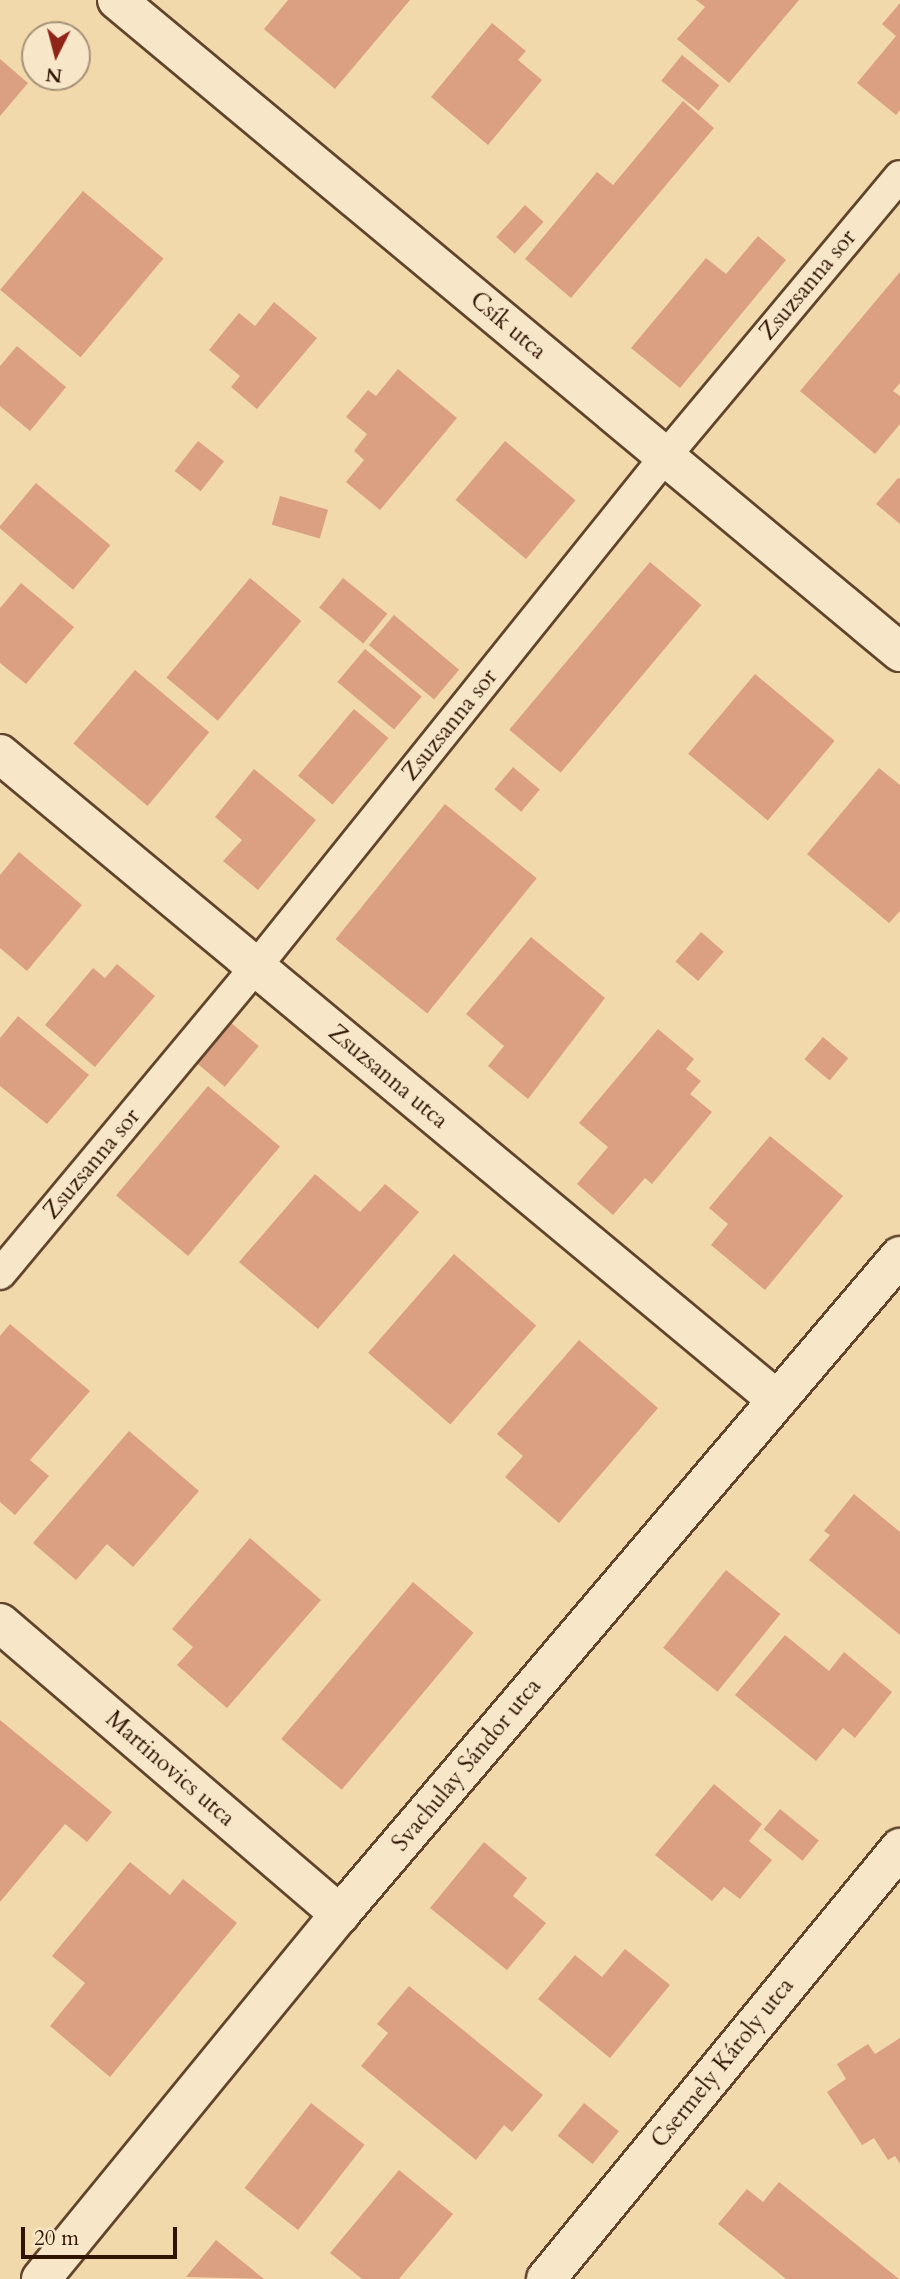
<!DOCTYPE html>
<meta charset="utf-8">
<style>
body{margin:0}
#map{position:relative;width:900px;height:2279px;overflow:hidden;background:#f2d9ab;font-family:Cardo,serif}
div>[style]{position:absolute}
[style*='--x']{left:calc(var(--x)*1px);top:calc(var(--y)*1px);width:calc(var(--w)*1px);rotate:calc(var(--a)*1deg)}
.building>*{inset:0;background:#dba082;transform-origin:0 0}
.roads{filter:drop-shadow(2px 0 #60452c) drop-shadow(-2px 0 #60452c) drop-shadow(0 2px #60452c) drop-shadow(0 -2px #60452c)}
.service>*{height:30px;margin:-15px;padding:0 15px;transform-origin:15px;border-radius:15px;background:#f7e6c8}
.minor>*{height:38px;margin:-19px;padding:0 19px;transform-origin:19px;border-radius:19px;background:#f7e6c8}
span{translate:-50% -50%;white-space:nowrap;text-align:center;line-height:1.15;-webkit-text-stroke:6px #f7e6c8;paint-order:stroke}
.street-label{font-size:23px;color:#2f1402}
.north{position:absolute;left:21px;top:21px;width:70px;height:70px;box-sizing:border-box;background:#f7e6c8;border:2px solid #a79279;border-radius:50%;rotate:186deg;font-size:19px;font-weight:700;line-height:28px;text-align:center;color:#2f1402}
.north::after{content:'';display:block;margin:auto;width:24px;height:32px;background:#8f2418;clip-path:polygon(50% 0,100% 100%,50% 72%,0 100%)}
.scale{position:absolute;left:21px;top:2227px;width:156px;height:32px;box-sizing:border-box;border:4px solid #2f1402;border-top:0;padding-left:9px;font-size:21px;line-height:24px;white-space:nowrap;color:#2f1402;-webkit-text-stroke:5px #f7e6c8;paint-order:stroke}
</style>
<div id="map">
<div class="building">
<div style="clip-path:polygon(288px 0,410px 0,335px 89px,264px 29px)"></div>
<div style="clip-path:polygon(696px 0,799px 0,729px 83px,677px 39px,705px 7px)"></div>
<div style="clip-path:polygon(900px 3px,900px 110px,896px 115px,857px 83px,896px 36px,882px 24px)"></div>
<div style="clip-path:polygon(492px 23px,526px 51px,518px 60px,542px 80px,488px 145px,431px 97px)"></div>
<div style="left:682px;top:55px;width:48px;height:33px;rotate:39deg"></div>
<div style="clip-path:polygon(0 59px,28px 83px,0 116px)"></div>
<div style="clip-path:polygon(683px 101px,714px 128px,571px 298px,525px 259px,597px 172px,613px 185px)"></div>
<div style="left:83px;top:191px;width:105px;height:129px;rotate:40deg"></div>
<div style="left:525px;top:205px;width:25px;height:43px;rotate:42deg"></div>
<div style="clip-path:polygon(758px 236px,786px 260px,680px 388px,631px 348px,706px 258px,726px 274px)"></div>
<div style="clip-path:polygon(900px 272px,900px 383px,893px 391px,900px 396px,900px 424px,875px 454px,800px 391px)"></div>
<div style="clip-path:polygon(274px 302px,317px 338px,257px 409px,231px 387px,240px 376px,209px 350px,239px 313px,255px 326px)"></div>
<div style="clip-path:polygon(17px 346px,66px 387px,30px 431px,0 406px,0 366px)"></div>
<div style="clip-path:polygon(398px 369px,457px 418px,380px 510px,346px 482px,364px 460px,354px 451px,367px 434px,346px 417px,368px 390px,376px 396px)"></div>
<div style="left:198px;top:441px;width:33px;height:38px;rotate:38deg"></div>
<div style="left:505px;top:441px;width:92px;height:77px;rotate:40deg"></div>
<div style="clip-path:polygon(898px 478px,900px 479px,900px 524px,876px 504px)"></div>
<div style="left:36px;top:483px;width:97px;height:58px;rotate:40deg"></div>
<div style="left:280px;top:496px;width:50px;height:30px;rotate:16deg"></div>
<div style="left:650px;top:562px;width:67px;height:219px;rotate:40deg"></div>
<div style="left:250px;top:578px;width:67px;height:130px;rotate:40deg"></div>
<div style="left:343px;top:578px;width:57px;height:38px;rotate:39deg"></div>
<div style="clip-path:polygon(21px 583px,74px 627px,26px 684px,0 663px,0 608px)"></div>
<div style="left:394px;top:615px;width:85px;height:39px;rotate:40deg"></div>
<div style="left:365px;top:649px;width:74px;height:43px;rotate:40deg"></div>
<div style="left:135px;top:670px;width:97px;height:96px;rotate:40deg"></div>
<div style="left:755px;top:674px;width:104px;height:104px;rotate:40deg"></div>
<div style="left:354px;top:709px;width:45px;height:87px;rotate:40deg"></div>
<div style="left:513px;top:767px;width:35px;height:29px;rotate:40deg"></div>
<div style="clip-path:polygon(879px 768px,900px 785px,900px 911px,889px 923px,807px 854px)"></div>
<div style="clip-path:polygon(254px 769px,316px 820px,258px 890px,223px 861px,242px 840px,215px 817px)"></div>
<div style="left:445px;top:804px;width:118px;height:174px;rotate:39deg"></div>
<div style="clip-path:polygon(19px 852px,82px 905px,27px 971px,0 948px,0 875px)"></div>
<div style="left:701px;top:932px;width:30px;height:39px;rotate:41deg"></div>
<div style="clip-path:polygon(531px 937px,605px 998px,528px 1099px,488px 1066px,504px 1046px,466px 1014px)"></div>
<div style="clip-path:polygon(117px 964px,155px 996px,95px 1067px,45px 1025px,93px 968px,105px 978px)"></div>
<div style="clip-path:polygon(18px 1016px,89px 1075px,47px 1124px,0 1086px,0 1038px)"></div>
<div style="left:229px;top:1021px;width:39px;height:53px;rotate:40deg"></div>
<div style="clip-path:polygon(658px 1029px,694px 1059px,686px 1069px,701px 1081px,690px 1094px,712px 1112px,652px 1184px,645px 1178px,613px 1215px,577px 1184px,608px 1147px,579px 1123px)"></div>
<div style="left:823px;top:1037px;width:33px;height:29px;rotate:40deg"></div>
<div style="left:208px;top:1086px;width:94px;height:143px;rotate:40deg"></div>
<div style="clip-path:polygon(770px 1136px,843px 1196px,765px 1290px,711px 1245px,728px 1224px,709px 1208px)"></div>
<div style="clip-path:polygon(315px 1174px,360px 1212px,385px 1184px,419px 1212px,318px 1329px,239px 1262px)"></div>
<div style="left:454px;top:1254px;width:109px;height:131px;rotate:41deg"></div>
<div style="clip-path:polygon(10px 1324px,90px 1391px,30px 1460px,49px 1476px,15px 1515px,0 1502px,0 1336px)"></div>
<div style="clip-path:polygon(579px 1340px,658px 1408px,559px 1523px,505px 1477px,523px 1456px,497px 1434px)"></div>
<div style="clip-path:polygon(129px 1431px,199px 1491px,133px 1567px,107px 1544px,76px 1580px,33px 1543px)"></div>
<div style="clip-path:polygon(854px 1494px,900px 1532px,900px 1635px,809px 1560px,830px 1535px,824px 1531px)"></div>
<div style="clip-path:polygon(250px 1538px,321px 1600px,227px 1708px,177px 1665px,193px 1647px,172px 1629px)"></div>
<div style="left:726px;top:1570px;width:70px;height:100px;rotate:39deg"></div>
<div style="left:413px;top:1582px;width:79px;height:205px;rotate:40deg"></div>
<div style="clip-path:polygon(785px 1635px,829px 1671px,844px 1652px,892px 1692px,855px 1738px,843px 1728px,816px 1761px,735px 1695px)"></div>
<div style="clip-path:polygon(0 1720px,112px 1812px,87px 1842px,65px 1824px,0 1902px)"></div>
<div style="clip-path:polygon(714px 1784px,762px 1824px,749px 1841px,772px 1860px,740px 1899px,724px 1887px,712px 1901px,655px 1855px)"></div>
<div style="left:780px;top:1809px;width:50px;height:26px;rotate:39deg"></div>
<div style="clip-path:polygon(484px 1842px,527px 1878px,513px 1896px,546px 1923px,507px 1970px,430px 1908px)"></div>
<div style="clip-path:polygon(130px 1862px,170px 1895px,183px 1879px,237px 1923px,110px 2077px,50px 2026px,85px 1983px,52px 1956px)"></div>
<div style="clip-path:polygon(625px 1949px,670px 1985px,610px 2058px,538px 1999px,575px 1955px,602px 1977px)"></div>
<div style="clip-path:polygon(409px 1986px,543px 2095px,512px 2132px,504px 2125px,476px 2160px,361px 2066px,388px 2033px,377px 2024px)"></div>
<div style="clip-path:polygon(900px 2038px,900px 2164px,895px 2156px,888px 2160px,874px 2138px,862px 2145px,827px 2092px,846px 2079px,837px 2064px,868px 2044px,875px 2054px)"></div>
<div style="left:311px;top:2103px;width:68px;height:108px;rotate:38deg"></div>
<div style="left:584px;top:2103px;width:45px;height:42px;rotate:39deg"></div>
<div style="clip-path:polygon(399px 2170px,453px 2214px,399px 2279px,362px 2279px,330px 2253px)"></div>
<div style="clip-path:polygon(779px 2182px,899px 2279px,786px 2279px,718px 2224px,747px 2189px,763px 2202px)"></div>
<div style="clip-path:polygon(216px 2240px,264px 2279px,186px 2277px)"></div>
</div>
<div class="roads">
<div class="service">
<div style="--x:0;--y:1274;--w:398;--a:-50.2"></div>
<div style="--x:255;--y:968;--w:655;--a:-51.26"></div>
<div style="--x:665;--y:457;--w:366;--a:-50.1"></div>
</div>
<div class="minor">
<div style="--x:117;--y:0;--w:1019;--a:39.78"></div>
<div style="--x:0;--y:754;--w:1010;--a:39.74"></div>
<div style="--x:0;--y:1623;--w:448;--a:40.6"></div>
<div style="--x:41;--y:2279;--w:472;--a:-50.7"></div>
<div style="--x:340;--y:1914;--w:864;--a:-49.6"></div>
<div style="--x:546;--y:2279;--w:558;--a:-50.6"></div>
</div>
</div>
<div class="street-label">
<span style="left:808px;top:285px;rotate:-50deg">Zsuzsanna sor</span>
<span style="left:508px;top:326px;rotate:40deg">Csík utca</span>
<span style="left:450px;top:725px;rotate:-51deg">Zsuzsanna sor</span>
<span style="left:388px;top:1077px;rotate:40deg">Zsuzsanna utca</span>
<span style="left:92px;top:1164px;rotate:-50deg">Zsuzsanna sor</span>
<span style="left:467px;top:1765px;rotate:-50deg">Svachulay Sándor utca</span>
<span style="left:170px;top:1769px;rotate:41deg">Martinovics utca</span>
<span style="left:723px;top:2063px;rotate:-51deg">Csermely Károly utca</span>
</div>
<div class="north">N</div>
<div class="scale">20 m</div>
</div>
